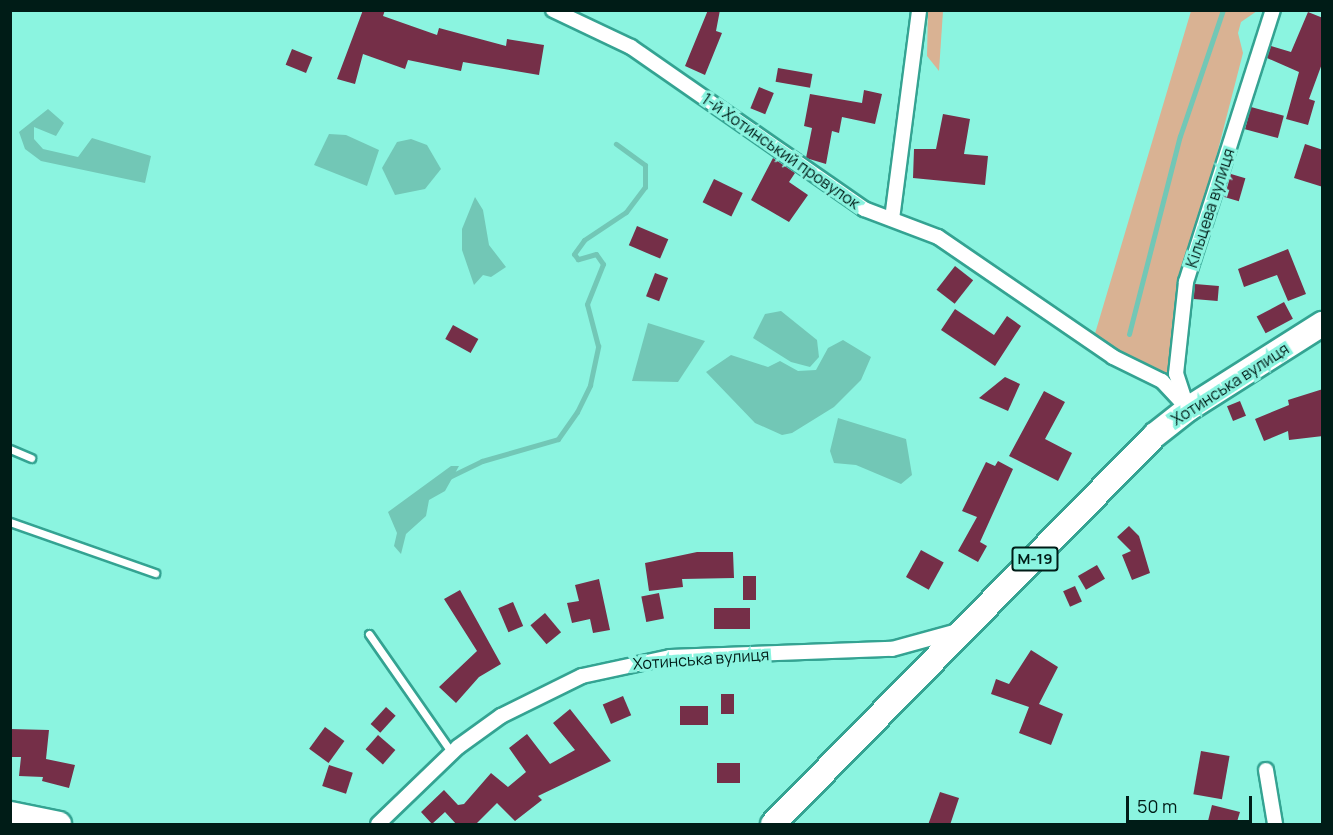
<!DOCTYPE html>
<meta charset="utf-8">
<style>
body{margin:0}
#map{position:relative;width:1333px;height:835px;overflow:hidden;background:#8bf4e0;font-family:Manrope,sans-serif}
div>[style]{position:absolute}
[style*='--x']{left:calc(var(--x)*1px);top:calc(var(--y)*1px);width:calc(var(--w)*1px);rotate:calc(var(--a)*1deg)}
.green>*{inset:0;background:#d9b293}
.water>*{inset:0;background:#72c7b6}
.stream>*{height:5px;margin:-2.5px;padding:0 2.5px;transform-origin:2.5px;border-radius:2.5px;background:#72c7b6}
.building>*{inset:0;background:#752f48;transform-origin:0 0}
.roads{filter:drop-shadow(2px 0 #34a392) drop-shadow(-2px 0 #34a392) drop-shadow(0 2px #34a392) drop-shadow(0 -2px #34a392)}
.lane>*{height:7px;margin:-3.5px;padding:0 3.5px;transform-origin:3.5px;border-radius:3.5px;background:#fff}
.street>*{height:14px;margin:-7px;padding:0 7px;transform-origin:7px;border-radius:7px;background:#fff}
.highway>*{height:24px;margin:-12px;padding:0 12px;transform-origin:12px;border-radius:12px;background:#fff}
span{translate:-50% -50%;white-space:nowrap;text-align:center;line-height:1.15;-webkit-text-stroke:6px #8bf4e0;paint-order:stroke}
.shield-label span{padding:2px 4px;background:#8bf4e0;border:2px solid;border-radius:4px;-webkit-text-stroke-width:0}
.shield-label{font-size:15px;color:#001c17;font-weight:700}
.street-label{font-size:16px;color:#001c17}
.frame{position:absolute;inset:0;border:12px solid #001c17;pointer-events:none}
.scale{position:absolute;left:1126px;top:796px;width:126px;height:27px;box-sizing:border-box;border:3px solid #001c17;border-top:0;padding-left:8px;font-size:18px;line-height:21px;white-space:nowrap;color:#001c17;-webkit-text-stroke:4px #8bf4e0;paint-order:stroke}
</style>
<div id="map">
<div class="green">
<div style="clip-path:polygon(928px 11px,943px 11px,939px 71px,927px 56px)"></div>
<div style="clip-path:polygon(1191px 11px,1257px 11px,1241px 22px,1238px 33px,1243px 53px,1184px 282px,1173px 365px,1164px 377px,1094px 337px)"></div>
</div>
<div class="water">
<div style="clip-path:polygon(48px 109px,64px 123px,56px 136px,34px 127px,34px 139px,43px 149px,78px 157px,92px 138px,151px 156px,145px 183px,41px 161px,25px 149px,19px 132px)"></div>
<div style="clip-path:polygon(329px 134px,346px 135px,379px 150px,367px 186px,314px 165px)"></div>
<div style="clip-path:polygon(411px 139px,427px 145px,441px 169px,425px 189px,395px 195px,382px 168px,397px 142px)"></div>
<div style="clip-path:polygon(475px 197px,483px 210px,489px 245px,506px 267px,491px 277px,483px 275px,474px 285px,462px 250px,462px 229px)"></div>
<div style="clip-path:polygon(781px 311px,817px 340px,819px 357px,810px 367px,791px 362px,753px 338px,765px 314px)"></div>
<div style="clip-path:polygon(648px 323px,705px 341px,678px 382px,632px 381px)"></div>
<div style="clip-path:polygon(843px 340px,871px 357px,861px 380px,834px 407px,792px 433px,782px 435px,755px 423px,706px 372px,731px 355px,768px 367px,780px 361px,798px 371px,816px 370px,828px 348px)"></div>
<div style="clip-path:polygon(838px 418px,906px 439px,912px 475px,901px 484px,856px 465px,834px 463px,830px 451px)"></div>
<div style="clip-path:polygon(451px 466px,459px 466px,445px 491px,429px 500px,426px 516px,406px 534px,401px 554px,394px 546px,397px 533px,388px 512px)"></div>
</div>
<div class="stream">
<div style="--x:1129;--y:334;--w:204;--a:-75.6"></div>
<div style="--x:1180;--y:136;--w:133;--a:-71.2"></div>
<div style="--x:447;--y:478;--w:39;--a:-26"></div>
<div style="--x:482;--y:461;--w:79;--a:-16.1"></div>
<div style="--x:558;--y:439;--w:33;--a:-55"></div>
<div style="--x:577;--y:412;--w:30;--a:-64"></div>
<div style="--x:590;--y:385;--w:40;--a:-78"></div>
<div style="--x:598;--y:346;--w:43;--a:-104.7"></div>
<div style="--x:587;--y:304;--w:43;--a:-68.2"></div>
<div style="--x:603;--y:264;--w:12;--a:-125"></div>
<div style="--x:596;--y:254;--w:19;--a:164"></div>
<div style="--x:578;--y:259;--w:6;--a:-129"></div>
<div style="--x:574;--y:254;--w:17;--a:-54"></div>
<div style="--x:584;--y:240;--w:50;--a:-33.7"></div>
<div style="--x:626;--y:212;--w:31;--a:-53"></div>
<div style="--x:645;--y:187;--w:22;--a:-90"></div>
<div style="--x:645;--y:165;--w:36;--a:-144"></div>
</div>
<div class="building">
<div style="clip-path:polygon(363px 10px,385px 10px,383px 16px,437px 35px,439px 28px,506px 46px,507px 39px,544px 45px,539px 75px,463px 62px,461px 71px,408px 60px,405px 69px,363px 54px,355px 84px,337px 79px)"></div>
<div style="clip-path:polygon(708px 10px,720px 10px,716px 31px,722px 33px,705px 75px,685px 66px)"></div>
<div style="clip-path:polygon(1308px 12px,1323px 18px,1323px 61px,1309px 99px,1315px 101px,1308px 125px,1286px 119px,1299px 72px,1267px 58px,1271px 46px,1291px 52px)"></div>
<div style="left:292px;top:49px;width:22px;height:17px;rotate:22deg"></div>
<div style="left:778px;top:68px;width:35px;height:14px;rotate:10deg"></div>
<div style="left:759px;top:87px;width:16px;height:23px;rotate:22deg"></div>
<div style="clip-path:polygon(864px 90px,882px 94px,875px 124px,842px 117px,839px 133px,832px 131px,826px 164px,806px 158px,812px 128px,804px 126px,810px 94px,862px 103px)"></div>
<div style="left:1251px;top:107px;width:34px;height:23px;rotate:15deg"></div>
<div style="clip-path:polygon(943px 114px,970px 119px,964px 154px,988px 156px,985px 185px,913px 178px,914px 149px,936px 149px)"></div>
<div style="clip-path:polygon(1305px 144px,1323px 150px,1323px 187px,1294px 178px)"></div>
<div style="clip-path:polygon(773px 158px,795px 173px,789px 182px,808px 195px,789px 222px,751px 200px)"></div>
<div style="left:1231px;top:174px;width:15px;height:24px;rotate:16deg"></div>
<div style="left:714px;top:179px;width:32px;height:26px;rotate:26deg"></div>
<div style="left:637px;top:226px;width:34px;height:21px;rotate:23deg"></div>
<div style="clip-path:polygon(1288px 249px,1306px 294px,1288px 301px,1277px 275px,1244px 287px,1238px 269px)"></div>
<div style="left:955px;top:266px;width:23px;height:30px;rotate:38deg"></div>
<div style="left:655px;top:273px;width:14px;height:25px;rotate:21deg"></div>
<div style="left:1195px;top:284px;width:24px;height:15px;rotate:5deg"></div>
<div style="left:1284px;top:302px;width:19px;height:31px;rotate:62deg"></div>
<div style="clip-path:polygon(955px 309px,994px 335px,1007px 316px,1021px 326px,995px 366px,941px 330px)"></div>
<div style="left:453px;top:325px;width:29px;height:16px;rotate:29deg"></div>
<div style="clip-path:polygon(1005px 377px,1020px 384px,1008px 411px,979px 398px)"></div>
<div style="clip-path:polygon(1323px 389px,1323px 436px,1289px 440px,1288px 431px,1264px 441px,1255px 419px,1289px 405px,1288px 400px)"></div>
<div style="clip-path:polygon(1044px 391px,1065px 402px,1045px 439px,1072px 453px,1058px 481px,1009px 456px)"></div>
<div style="left:1240px;top:401px;width:16px;height:14px;rotate:68deg"></div>
<div style="clip-path:polygon(998px 461px,1013px 469px,980px 542px,987px 546px,978px 562px,958px 551px,977px 517px,962px 511px,986px 462px,995px 466px)"></div>
<div style="clip-path:polygon(1129px 526px,1139px 536px,1150px 573px,1132px 580px,1122px 555px,1131px 551px,1117px 537px)"></div>
<div style="left:921px;top:550px;width:26px;height:31px;rotate:29deg"></div>
<div style="clip-path:polygon(697px 552px,733px 552px,734px 578px,682px 579px,683px 587px,649px 591px,645px 563px)"></div>
<div style="left:1097px;top:565px;width:16px;height:22px;rotate:60deg"></div>
<div style="left:743px;top:576px;width:13px;height:24px"></div>
<div style="clip-path:polygon(599px 579px,610px 630px,593px 633px,590px 619px,572px 623px,567px 603px,579px 601px,575px 585px)"></div>
<div style="left:1075px;top:586px;width:17px;height:13px;rotate:66deg"></div>
<div style="clip-path:polygon(460px 590px,501px 664px,479px 677px,456px 703px,439px 687px,477px 651px,444px 599px)"></div>
<div style="left:659px;top:593px;width:26px;height:18px;rotate:79deg"></div>
<div style="left:513px;top:602px;width:26px;height:16px;rotate:67deg"></div>
<div style="left:714px;top:608px;width:36px;height:21px"></div>
<div style="left:545px;top:613px;width:25px;height:19px;rotate:50deg"></div>
<div style="clip-path:polygon(1031px 650px,1058px 667px,1039px 704px,1063px 714px,1051px 745px,1019px 733px,1029px 707px,991px 694px,996px 679px,1009px 684px)"></div>
<div style="left:721px;top:694px;width:13px;height:20px"></div>
<div style="left:623px;top:696px;width:21px;height:22px;rotate:67deg"></div>
<div style="left:680px;top:706px;width:28px;height:19px"></div>
<div style="left:386px;top:707px;width:13px;height:23px;rotate:42deg"></div>
<div style="clip-path:polygon(570px 709px,611px 761px,538px 796px,542px 800px,515px 821px,497px 803px,475px 825px,457px 825px,445px 812px,432px 824px,421px 812px,444px 790px,458px 805px,464px 804px,491px 773px,508px 787px,526px 772px,509px 748px,527px 734px,550px 764px,575px 750px,553px 723px)"></div>
<div style="left:325px;top:727px;width:24px;height:27px;rotate:36deg"></div>
<div style="clip-path:polygon(10px 729px,49px 730px,46px 759px,75px 765px,69px 788px,42px 781px,43px 777px,19px 776px,21px 757px,10px 757px)"></div>
<div style="left:378px;top:735px;width:23px;height:19px;rotate:41deg"></div>
<div style="left:1201px;top:751px;width:29px;height:44px;rotate:10deg"></div>
<div style="left:717px;top:763px;width:23px;height:20px"></div>
<div style="left:329px;top:765px;width:25px;height:22px;rotate:18deg"></div>
<div style="clip-path:polygon(940px 792px,959px 798px,950px 825px,928px 825px)"></div>
<div style="clip-path:polygon(1212px 805px,1240px 812px,1236px 825px,1207px 825px)"></div>
</div>
<div class="roads">
<div class="lane">
<div style="--x:10;--y:449;--w:23;--a:23"></div>
<div style="--x:10;--y:522;--w:154;--a:19.4"></div>
<div style="--x:369;--y:634;--w:145;--a:55.1"></div>
</div>
<div class="street">
<div style="--x:553;--y:10;--w:86;--a:25.4"></div>
<div style="--x:631;--y:47;--w:284;--a:34.8"></div>
<div style="--x:864;--y:209;--w:79;--a:20.7"></div>
<div style="--x:938;--y:237;--w:212;--a:34.4"></div>
<div style="--x:1113;--y:357;--w:55;--a:26.1"></div>
<div style="--x:1162;--y:381;--w:38;--a:47"></div>
<div style="--x:892;--y:219;--w:211;--a:-82.6"></div>
<div style="--x:1186;--y:404;--w:32;--a:-108"></div>
<div style="--x:1176;--y:374;--w:93;--a:-83.8"></div>
<div style="--x:1186;--y:282;--w:286;--a:-72.3"></div>
<div style="--x:1266;--y:770;--w:55;--a:80.5"></div>
<div style="--x:378;--y:824;--w:111;--a:-43.9"></div>
<div style="--x:458;--y:747;--w:53;--a:-35.8"></div>
<div style="--x:501;--y:716;--w:90;--a:-26.3"></div>
<div style="--x:582;--y:676;--w:90;--a:-12.2"></div>
<div style="--x:670;--y:657;--w:222;--a:-2.1"></div>
<div style="--x:892;--y:649;--w:68;--a:-15.3"></div>
</div>
<div class="highway">
<div style="--x:10;--y:814;--w:50;--a:11.5"></div>
<div style="--x:773;--y:824;--w:545;--a:-45.52"></div>
<div style="--x:1155;--y:435;--w:42;--a:-38.2"></div>
<div style="--x:1188;--y:409;--w:159;--a:-32.4"></div>
</div>
</div>
<div class="shield-label">
<span style="left:1035px;top:559px">М-19</span>
</div>
<div class="street-label">
<span style="left:781px;top:151px;rotate:35deg">1-й Хотинський провулок</span>
<span style="left:1210px;top:208px;rotate:-72deg">Кільцева вулиця</span>
<span style="left:1230px;top:384px;rotate:-33deg">Хотинська вулиця</span>
<span style="left:701px;top:659px;rotate:-4deg">Хотинська вулиця</span>
</div>
<div class="frame"></div>
<div class="scale">50 m</div>
</div>
